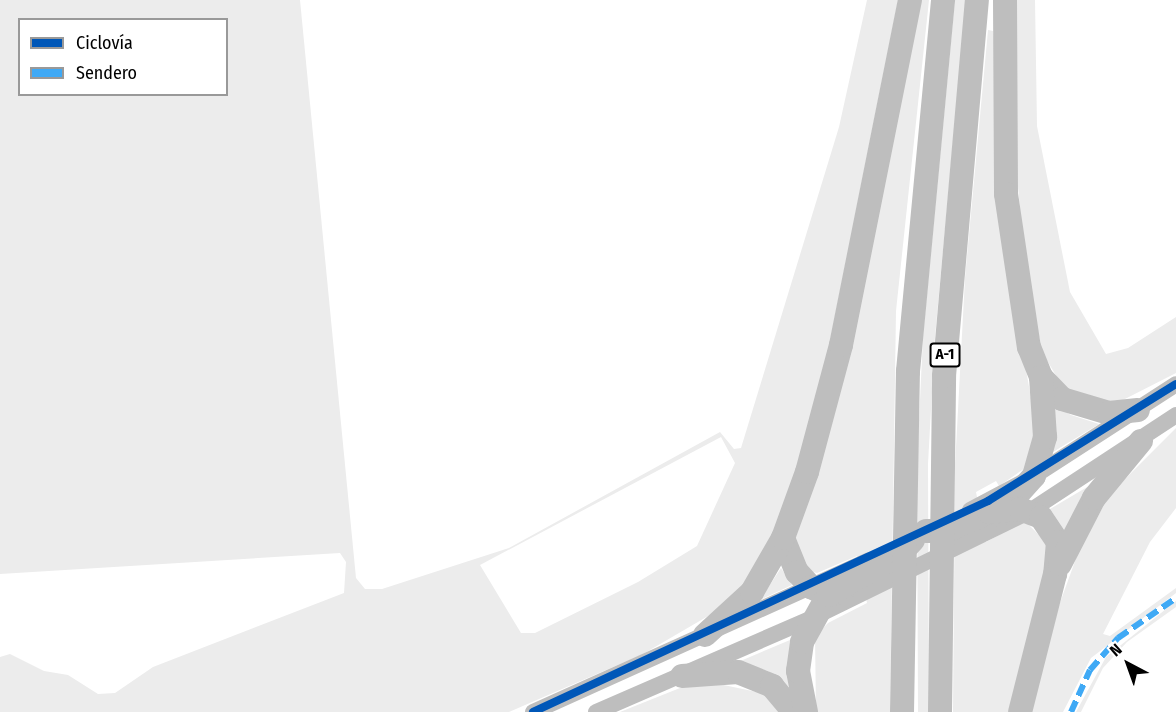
<!DOCTYPE html>
<meta charset="utf-8">
<style>
body{margin:0}
#map{position:relative;width:1176px;height:712px;overflow:hidden;background:#fff;font-family:"Fira Sans Condensed",sans-serif}
div>[style]{position:absolute}
[style*='--x']{left:calc(var(--x)*1px);top:calc(var(--y)*1px);width:calc(var(--w)*1px);rotate:calc(var(--a)*1deg)}
.green>*{inset:0;background:#ececec}
.minor>*{height:16px;margin:-8px;padding:0 8px;transform-origin:8px;border-radius:8px;background:#bebebe}
.highway>*{height:24px;margin:-12px;padding:0 12px;transform-origin:12px;border-radius:12px;background:#bebebe}
.quiet>*{height:6px;margin-top:-3px;transform-origin:0;background:repeating-linear-gradient(90deg,#3fa9f5 0 12px,transparent 0 18px)}
.cycleway>*{height:8px;margin:-4px;padding:0 4px;transform-origin:4px;border-radius:4px;background:#0057b8}
span{translate:-50% -50%;white-space:nowrap;text-align:center;line-height:1.15;-webkit-text-stroke:5px #fff;paint-order:stroke}
.shield-label span{padding:2px 4px;background:#fff;border:2px solid;border-radius:4px;-webkit-text-stroke-width:0}
.shield-label{font-size:15px;color:#000;font-weight:700}
.legend{position:absolute;left:18px;top:18px;width:210px;height:78px;box-sizing:border-box;background:#fff;border:2px solid #999;margin:0;padding:8px 10px;list-style:none;font-size:18px;color:#000}
.legend li{display:flex;align-items:center;gap:12px;height:30px}
.legend b{width:30px;border:2px solid #999}
.north{position:absolute;left:1098px;top:634px;width:60px;height:60px;-webkit-text-stroke:4px #fff;paint-order:stroke;rotate:319deg;font-size:16px;font-weight:700;line-height:24px;text-align:center;color:#000}
.north::after{content:'';display:block;margin:auto;width:21px;height:27px;background:#000;clip-path:polygon(50% 0,100% 100%,50% 72%,0 100%)}
</style>
<div id="map">
<div class="green">
<div style="clip-path:polygon(evenodd,0 0,300px 0,356px 578px,365px 589px,382px 589px,509px 548px,720px 432px,734px 449px,741px 448px,839px 127px,867px 0,898px 0,826px 361px,791px 491px,765px 555px,727px 605px,643px 654px,509px 712px,0 712px,0 657px,10px 654px,44px 671px,68px 675px,98px 694px,115px 693px,153px 667px,344px 593px,346px 562px,340px 553px,0 574px,0 0,20px 20px,226px 20px,226px 94px,20px 94px,20px 20px,0 0,721px 437px,735px 463px,697px 546px,638px 582px,535px 633px,521px 633px,480px 565px,721px 437px)"></div>
<div style="clip-path:polygon(918px 0,929px 0,896px 311px,890px 712px,816px 712px,815px 636px,828px 623px,867px 603px,857px 556px,817px 573px,809px 571px,795px 541px)"></div>
<div style="clip-path:polygon(955px 0,966px 0,935px 337px,928px 464px,929px 712px,918px 712px,917px 464px,923px 336px)"></div>
<div style="clip-path:polygon(1017px 0,1035px 0,1037px 126px,1070px 292px,1106px 354px,1128px 348px,1176px 317px,1176px 373px,1123px 400px,1101px 402px,1064px 389px,1042px 352px,1025px 266px,1015px 153px)"></div>
<div style="clip-path:polygon(988px 30px,993px 31px,1024px 358px,1036px 427px,1031px 464px,999px 486px,996px 481px,976px 492px,986px 542px,1025px 521px,1045px 541px,1050px 561px,1009px 712px,953px 712px,955px 466px,965px 278px)"></div>
<div style="clip-path:polygon(1052px 404px,1071px 415px,1099px 424px,1053px 452px)"></div>
<div style="clip-path:polygon(1176px 428px,1176px 508px,1150px 542px,1103px 634px,1110px 636px,1176px 588px,1176px 593px,1091px 658px,1063px 712px,1031px 712px,1041px 655px,1078px 553px,1110px 494px)"></div>
<div style="clip-path:polygon(1094px 483px,1065px 531px,1050px 509px)"></div>
<div style="clip-path:polygon(781px 568px,792px 585px,760px 600px)"></div>
<div style="clip-path:polygon(1176px 601px,1176px 607px,1127px 642px,1103px 668px,1081px 712px,1076px 712px,1106px 657px)"></div>
<div style="clip-path:polygon(790px 640px,789px 687px,768px 671px,738px 662px)"></div>
<div style="clip-path:polygon(700px 680px,766px 694px,785px 712px,620px 712px)"></div>
</div>
<div class="minor">
<div style="--x:970;--y:510;--w:72;--a:-28"></div>
<div style="--x:1034;--y:476;--w:169;--a:-32.9"></div>
<div style="--x:533;--y:712;--w:369;--a:-24.3"></div>
<div style="--x:596;--y:712;--w:238;--a:-23.5"></div>
<div style="--x:814;--y:617;--w:241;--a:-26.1"></div>
<div style="--x:1030;--y:511;--w:175;--a:-33.3"></div>
</div>
<div class="highway">
<div style="--x:1005;--y:0;--w:194;--a:89.7"></div>
<div style="--x:1006;--y:194;--w:155;--a:81.5"></div>
<div style="--x:1029;--y:347;--w:32;--a:68"></div>
<div style="--x:1041;--y:377;--w:30;--a:46"></div>
<div style="--x:1062;--y:399;--w:49;--a:16.6"></div>
<div style="--x:1109;--y:413;--w:29;--a:-6"></div>
<div style="--x:999;--y:515;--w:52;--a:-48.1"></div>
<div style="--x:1034;--y:476;--w:41;--a:-74.2"></div>
<div style="--x:1045;--y:437;--w:60;--a:-93.8"></div>
<div style="--x:926;--y:531;--w:20;--a:0"></div>
<div style="--x:946;--y:531;--w:47;--a:-23.8"></div>
<div style="--x:989;--y:512;--w:31;--a:-6"></div>
<div style="--x:1020;--y:509;--w:22;--a:21"></div>
<div style="--x:1041;--y:517;--w:30;--a:56"></div>
<div style="--x:1058;--y:542;--w:32;--a:95"></div>
<div style="--x:1055;--y:574;--w:142;--a:104.2"></div>
<div style="--x:783;--y:538;--w:37;--a:68"></div>
<div style="--x:797;--y:572;--w:21;--a:47"></div>
<div style="--x:811;--y:587;--w:19;--a:25"></div>
<div style="--x:828;--y:595;--w:15;--a:-16"></div>
<div style="--x:1060;--y:564;--w:74;--a:-62.7"></div>
<div style="--x:1094;--y:498;--w:74;--a:-50.5"></div>
<div style="--x:705;--y:635;--w:64;--a:-42.5"></div>
<div style="--x:752;--y:592;--w:62;--a:-60.1"></div>
<div style="--x:783;--y:538;--w:70;--a:-70"></div>
<div style="--x:807;--y:472;--w:131;--a:-75"></div>
<div style="--x:841;--y:345;--w:352;--a:-78.7"></div>
<div style="--x:682;--y:676;--w:56;--a:-4.1"></div>
<div style="--x:738;--y:672;--w:37;--a:22"></div>
<div style="--x:772;--y:686;--w:34;--a:50"></div>
<div style="--x:806;--y:712;--w:42;--a:-101"></div>
<div style="--x:798;--y:671;--w:29;--a:-82"></div>
<div style="--x:802;--y:642;--w:54;--a:-61"></div>
<div style="--x:828;--y:595;--w:83;--a:-29.7"></div>
<div style="--x:900;--y:554;--w:19;--a:-47"></div>
<div style="--x:902;--y:712;--w:341;--a:-89"></div>
<div style="--x:908;--y:371;--w:373;--a:-84.6"></div>
<div style="--x:940;--y:712;--w:336;--a:-89.3"></div>
<div style="--x:944;--y:376;--w:377;--a:-85"></div>
</div>
<div class="quiet">
<div style="--x:1071;--y:712;--w:46;--a:-65.7"></div>
<div style="--x:1090;--y:670;--w:43;--a:-48.8"></div>
<div style="--x:1118;--y:638;--w:70;--a:-34.6"></div>
</div>
<div class="cycleway">
<div style="--x:533;--y:712;--w:502;--a:-24.88"></div>
<div style="--x:988;--y:501;--w:221;--a:-31.9"></div>
</div>
<div class="shield-label">
<span style="left:945px;top:355px">A-1</span>
</div>
<ul class="legend">
<li><b style="height:8px;background:#0057b8"></b>Ciclovía</li>
<li><b style="height:8px;background:#3fa9f5"></b>Sendero</li>
</ul>
<div class="north">N</div>
</div>
